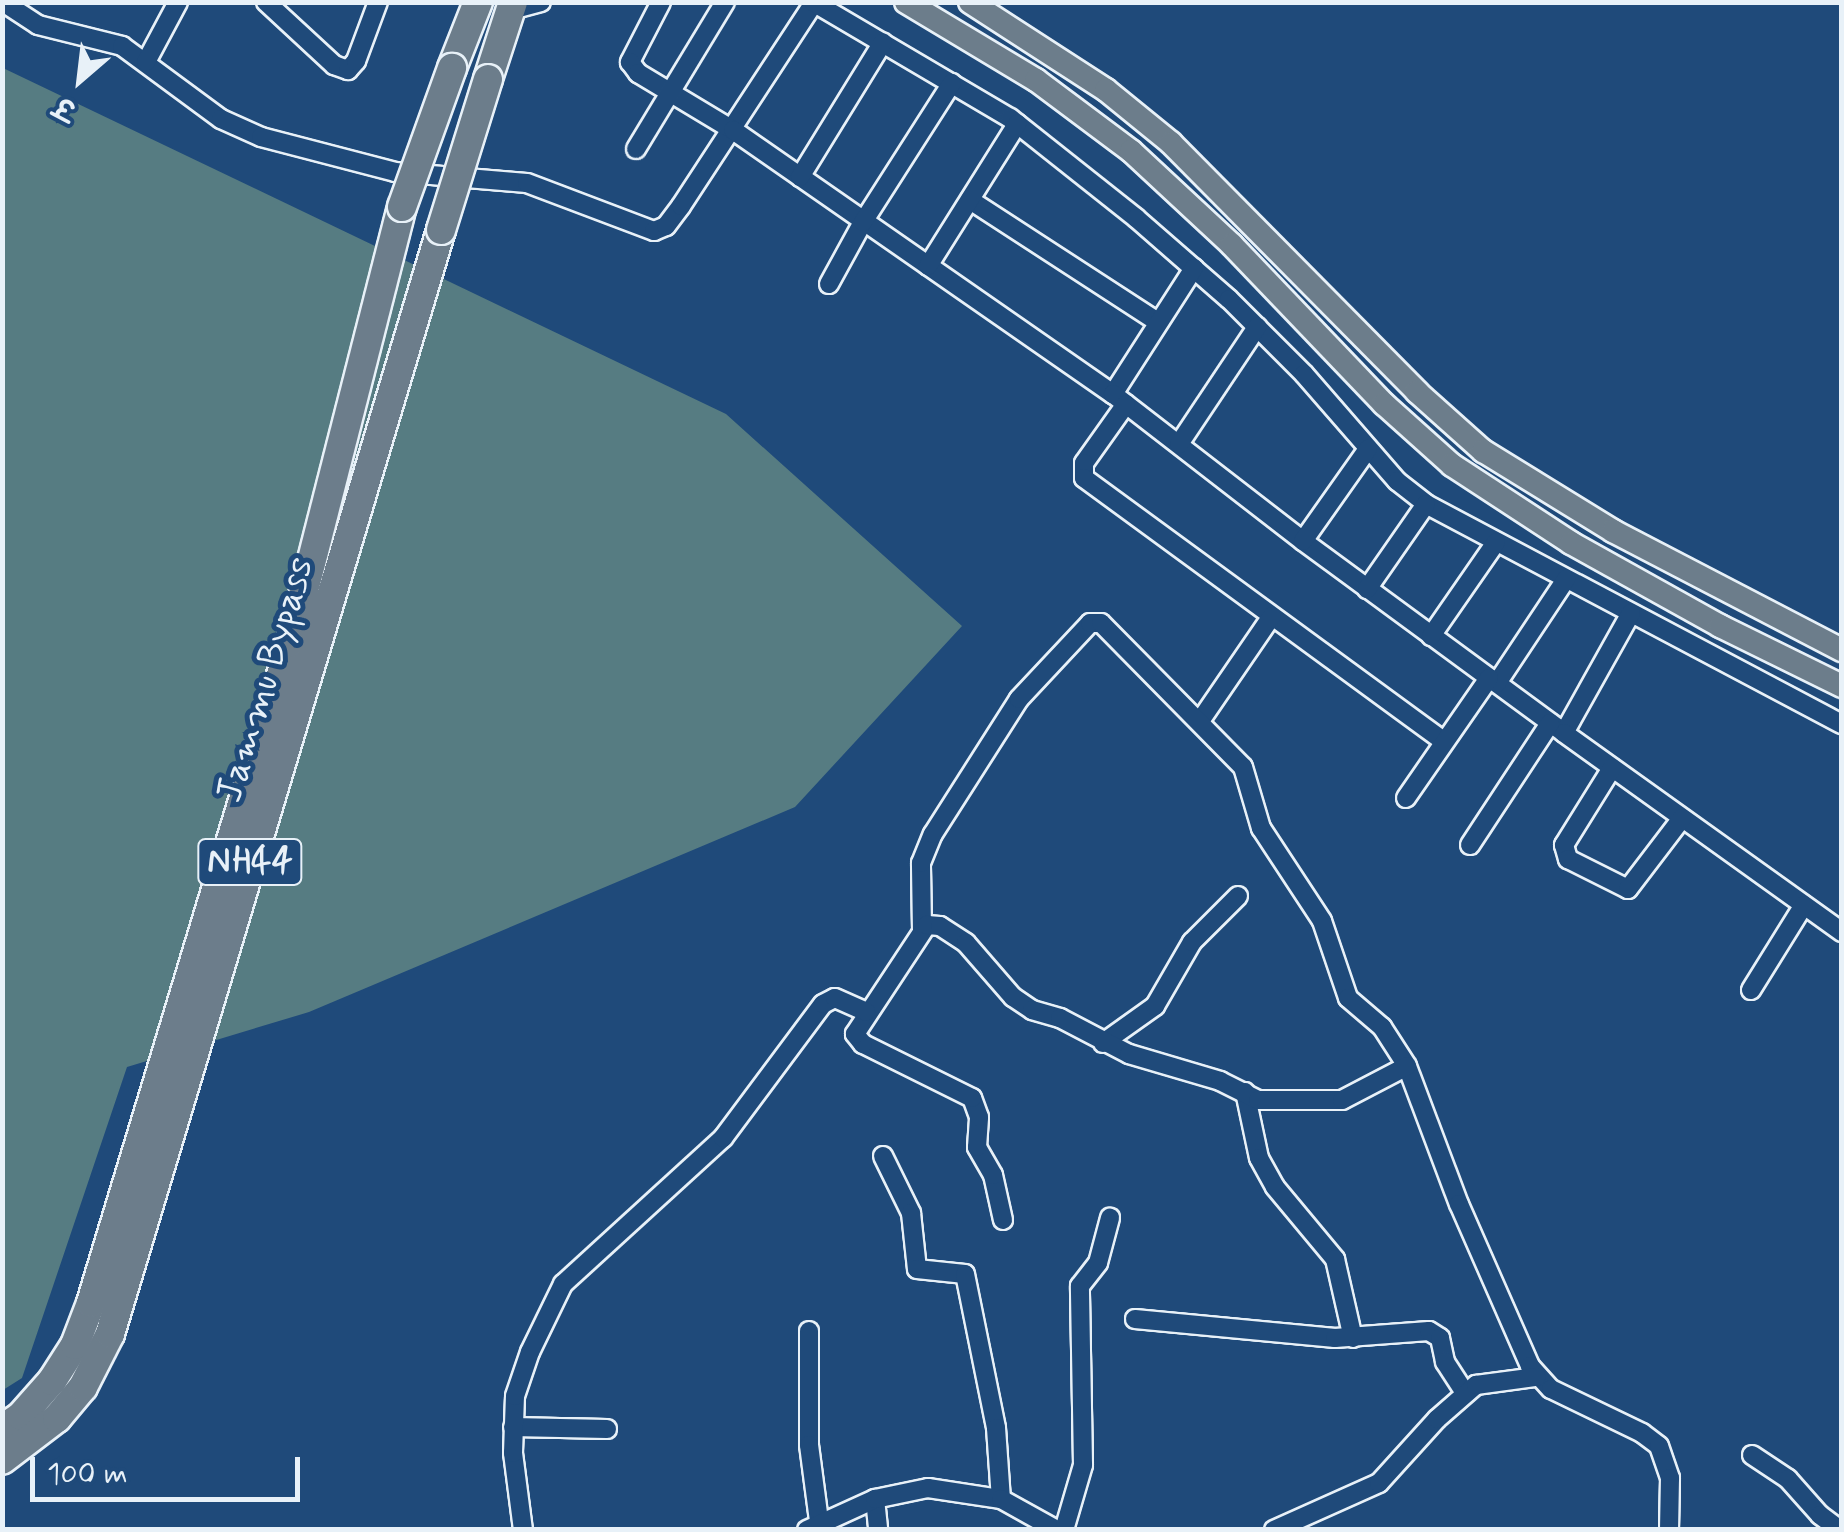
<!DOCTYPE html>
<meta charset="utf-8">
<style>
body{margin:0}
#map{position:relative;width:1844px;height:1532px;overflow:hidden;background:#1f4a7a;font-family:Mynerve,"Playpen Sans Deva",sans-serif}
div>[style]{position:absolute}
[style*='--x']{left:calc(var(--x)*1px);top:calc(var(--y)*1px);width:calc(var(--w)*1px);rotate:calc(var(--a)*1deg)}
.green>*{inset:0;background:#567c82}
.roads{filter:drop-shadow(2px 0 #e8f1f8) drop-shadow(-2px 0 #e8f1f8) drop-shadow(0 2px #e8f1f8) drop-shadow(0 -2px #e8f1f8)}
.minor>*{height:18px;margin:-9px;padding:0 9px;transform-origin:9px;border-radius:9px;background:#1f4a7a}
.major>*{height:22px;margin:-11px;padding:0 11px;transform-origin:11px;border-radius:11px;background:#6c7d8b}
.highway>*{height:28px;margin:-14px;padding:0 14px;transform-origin:14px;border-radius:14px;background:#6c7d8b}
.bridges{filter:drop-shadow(2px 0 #e8f1f8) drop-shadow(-2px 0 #e8f1f8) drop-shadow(0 2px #e8f1f8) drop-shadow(0 -2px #e8f1f8)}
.highway-bridge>*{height:28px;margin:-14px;padding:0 14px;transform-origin:14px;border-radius:14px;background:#6c7d8b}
span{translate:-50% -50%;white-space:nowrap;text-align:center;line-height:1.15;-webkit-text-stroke:10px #1f4a7a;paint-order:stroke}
.shield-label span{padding:2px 8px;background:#1f4a7a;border:2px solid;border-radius:8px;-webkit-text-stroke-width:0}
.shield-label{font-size:35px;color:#e8f1f8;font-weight:700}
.street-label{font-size:38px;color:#e8f1f8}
.frame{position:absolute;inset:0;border:5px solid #e8f1f8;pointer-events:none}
.north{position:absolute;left:30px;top:30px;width:100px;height:100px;-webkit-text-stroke:8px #1f4a7a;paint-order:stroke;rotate:208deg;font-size:28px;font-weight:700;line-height:40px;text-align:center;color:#e8f1f8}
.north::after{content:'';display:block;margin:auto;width:35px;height:45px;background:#e8f1f8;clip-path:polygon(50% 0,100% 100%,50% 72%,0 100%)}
.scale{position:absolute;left:30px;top:1457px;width:270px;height:45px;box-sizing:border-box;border:5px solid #e8f1f8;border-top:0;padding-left:12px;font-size:30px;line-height:35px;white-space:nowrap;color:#e8f1f8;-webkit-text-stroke:8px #1f4a7a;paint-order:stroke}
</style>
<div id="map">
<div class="green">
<div style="clip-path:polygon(3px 68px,726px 414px,962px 626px,795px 807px,309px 1012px,127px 1067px,22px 1378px,3px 1390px)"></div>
</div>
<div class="roads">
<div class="minor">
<div style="--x:3;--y:2;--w:42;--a:33.3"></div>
<div style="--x:38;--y:25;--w:87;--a:14"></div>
<div style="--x:122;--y:46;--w:123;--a:36.4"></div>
<div style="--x:221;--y:119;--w:44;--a:24.2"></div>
<div style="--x:261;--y:137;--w:138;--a:14.6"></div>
<div style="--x:395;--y:172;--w:132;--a:4.8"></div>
<div style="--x:527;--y:183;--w:136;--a:20.7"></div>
<div style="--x:654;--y:231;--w:13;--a:-23"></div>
<div style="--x:666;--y:226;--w:25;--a:-53"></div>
<div style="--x:681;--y:206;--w:243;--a:-56.8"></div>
<div style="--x:266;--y:2;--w:93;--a:42.8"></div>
<div style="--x:334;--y:65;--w:15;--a:20"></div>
<div style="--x:348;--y:70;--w:12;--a:-48"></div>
<div style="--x:356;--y:61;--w:63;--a:-69.6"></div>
<div style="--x:661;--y:2;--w:68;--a:117.3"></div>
<div style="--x:630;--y:62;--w:14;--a:54"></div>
<div style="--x:638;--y:73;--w:111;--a:31"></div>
<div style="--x:733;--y:130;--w:463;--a:34.8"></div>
<div style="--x:813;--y:2;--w:229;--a:30.5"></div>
<div style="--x:1010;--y:118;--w:161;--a:38.4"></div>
<div style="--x:1136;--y:218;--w:123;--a:41.1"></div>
<div style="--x:1229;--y:299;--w:106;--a:45"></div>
<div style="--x:1304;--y:374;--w:142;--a:49"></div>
<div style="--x:1397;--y:481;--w:37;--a:38"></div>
<div style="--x:1426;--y:504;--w:471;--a:27.9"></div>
<div style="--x:511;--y:10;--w:31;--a:-15"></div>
<div style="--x:146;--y:62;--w:68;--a:-61.9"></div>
<div style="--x:636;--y:149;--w:172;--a:-58.8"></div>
<div style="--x:800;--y:177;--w:158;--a:-58.4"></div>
<div style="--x:970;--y:200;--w:224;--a:33"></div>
<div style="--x:928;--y:266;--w:168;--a:-57.9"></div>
<div style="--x:1194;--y:268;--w:150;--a:122.7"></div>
<div style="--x:1113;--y:394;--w:240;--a:37.7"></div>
<div style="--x:1303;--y:541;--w:324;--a:36.3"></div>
<div style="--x:829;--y:284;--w:71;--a:-61.3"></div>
<div style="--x:863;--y:222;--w:165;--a:-57.4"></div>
<div style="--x:1126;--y:404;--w:72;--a:125.4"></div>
<div style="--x:1084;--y:463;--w:15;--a:90"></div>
<div style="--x:1084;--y:478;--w:445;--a:36.2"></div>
<div style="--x:1179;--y:444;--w:141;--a:-56.3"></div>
<div style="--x:1303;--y:541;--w:113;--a:-54.8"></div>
<div style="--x:1367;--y:589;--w:103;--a:-55.2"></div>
<div style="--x:1631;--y:613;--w:137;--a:119.2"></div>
<div style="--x:1564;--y:733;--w:342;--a:35.6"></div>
<div style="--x:1431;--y:636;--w:114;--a:-55.3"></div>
<div style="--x:1497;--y:683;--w:125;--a:-56.4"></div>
<div style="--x:1200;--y:721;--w:127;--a:-55.6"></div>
<div style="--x:1612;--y:768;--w:91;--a:121.9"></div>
<div style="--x:1564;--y:845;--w:15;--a:74"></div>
<div style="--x:1568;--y:859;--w:67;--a:26.6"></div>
<div style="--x:1628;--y:889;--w:89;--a:-52.7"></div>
<div style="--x:1406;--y:798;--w:146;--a:-55.3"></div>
<div style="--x:1470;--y:845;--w:146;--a:-56.7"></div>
<div style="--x:922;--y:930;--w:67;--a:-90.9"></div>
<div style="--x:921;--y:863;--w:31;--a:-68"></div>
<div style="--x:933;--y:834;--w:160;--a:-57.5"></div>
<div style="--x:1019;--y:699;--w:104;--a:-46.9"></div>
<div style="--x:1090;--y:623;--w:11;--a:0"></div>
<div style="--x:1101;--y:623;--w:202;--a:45.4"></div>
<div style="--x:1243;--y:767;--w:64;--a:73.6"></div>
<div style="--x:1261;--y:828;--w:111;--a:56.7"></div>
<div style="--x:1322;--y:921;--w:81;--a:71.3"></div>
<div style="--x:1348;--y:998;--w:45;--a:40.5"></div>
<div style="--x:1382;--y:1027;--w:46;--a:57.3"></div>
<div style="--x:1407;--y:1066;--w:147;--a:69.4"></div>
<div style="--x:1459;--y:1204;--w:177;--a:66.3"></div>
<div style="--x:1530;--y:1366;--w:31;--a:48"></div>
<div style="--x:1551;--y:1389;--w:101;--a:25.8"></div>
<div style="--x:1642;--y:1433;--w:21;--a:37"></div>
<div style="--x:1659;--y:1446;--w:34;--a:71"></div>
<div style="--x:1670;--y:1478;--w:52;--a:91.1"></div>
<div style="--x:1751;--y:990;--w:100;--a:-58.1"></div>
<div style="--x:1103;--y:1043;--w:64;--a:-35.4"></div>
<div style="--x:1155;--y:1006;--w:74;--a:-60"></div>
<div style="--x:1192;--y:942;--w:65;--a:-45"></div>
<div style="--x:1245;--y:1092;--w:67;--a:78"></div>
<div style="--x:1259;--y:1158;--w:33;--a:61"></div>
<div style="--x:1275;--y:1187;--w:94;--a:50.2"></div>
<div style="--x:1335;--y:1259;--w:81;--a:77.2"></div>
<div style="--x:883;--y:1156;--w:64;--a:63.8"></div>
<div style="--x:911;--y:1213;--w:56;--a:83.9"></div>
<div style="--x:917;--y:1269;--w:48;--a:5.9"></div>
<div style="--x:965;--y:1274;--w:157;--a:78.6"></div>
<div style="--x:996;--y:1428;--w:71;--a:86"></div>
<div style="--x:1003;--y:1220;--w:46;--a:-102.5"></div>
<div style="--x:993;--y:1175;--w:32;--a:-120"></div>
<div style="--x:977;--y:1147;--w:30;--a:-86"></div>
<div style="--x:979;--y:1117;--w:20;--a:-110"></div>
<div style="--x:972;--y:1098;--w:122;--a:-153.6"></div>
<div style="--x:863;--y:1044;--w:13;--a:-129"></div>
<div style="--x:855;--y:1034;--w:131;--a:-56.6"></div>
<div style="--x:927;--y:925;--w:13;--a:4"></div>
<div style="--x:940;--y:926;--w:31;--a:33"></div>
<div style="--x:966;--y:943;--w:72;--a:49"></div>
<div style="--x:1013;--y:997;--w:23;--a:34"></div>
<div style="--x:1032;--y:1010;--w:29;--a:16"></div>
<div style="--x:1060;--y:1018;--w:78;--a:27.6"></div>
<div style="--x:1129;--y:1054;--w:95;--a:16.5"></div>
<div style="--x:1220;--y:1081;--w:42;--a:26.6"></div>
<div style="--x:1258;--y:1100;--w:84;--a:0"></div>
<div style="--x:1342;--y:1100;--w:73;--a:-27.6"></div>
<div style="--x:1135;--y:1319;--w:201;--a:5.4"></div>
<div style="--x:1335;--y:1338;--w:94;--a:-4.3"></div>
<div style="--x:1429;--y:1331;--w:13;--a:32"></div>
<div style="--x:1440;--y:1338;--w:25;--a:78"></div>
<div style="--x:1445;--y:1362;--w:37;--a:57"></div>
<div style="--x:809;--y:1331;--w:114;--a:90"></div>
<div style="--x:809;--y:1445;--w:77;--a:82.5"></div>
<div style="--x:513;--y:1427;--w:94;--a:1.2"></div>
<div style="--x:1752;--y:1455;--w:43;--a:33.7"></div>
<div style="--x:1788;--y:1479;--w:48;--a:48.4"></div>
<div style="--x:1820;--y:1515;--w:25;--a:37"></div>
<div style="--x:875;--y:1499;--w:31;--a:84"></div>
<div style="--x:523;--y:1530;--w:78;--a:-97.4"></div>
<div style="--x:513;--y:1453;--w:57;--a:-88"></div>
<div style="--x:515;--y:1396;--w:46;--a:-71.2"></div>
<div style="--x:530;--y:1352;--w:76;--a:-64.1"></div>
<div style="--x:563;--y:1284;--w:217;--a:-42.4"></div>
<div style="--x:723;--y:1138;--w:167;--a:-53.3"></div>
<div style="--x:823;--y:1004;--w:13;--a:-27"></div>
<div style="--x:835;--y:998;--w:34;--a:24"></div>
<div style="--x:807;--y:1530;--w:75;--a:-24.5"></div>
<div style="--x:875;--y:1499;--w:54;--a:-11.7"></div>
<div style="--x:928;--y:1488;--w:74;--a:8.6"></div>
<div style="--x:1001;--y:1499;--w:64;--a:29"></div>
<div style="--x:1064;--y:1530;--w:68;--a:-73.7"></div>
<div style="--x:1083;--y:1465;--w:179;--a:-91"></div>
<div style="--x:1080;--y:1286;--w:29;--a:-52"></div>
<div style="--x:1098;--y:1263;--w:47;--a:-75.1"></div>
<div style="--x:1274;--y:1530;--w:115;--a:-24.1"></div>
<div style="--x:1379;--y:1483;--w:86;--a:-47.8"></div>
<div style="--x:1437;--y:1419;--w:52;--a:-41.1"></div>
<div style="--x:1476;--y:1385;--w:61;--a:-7.6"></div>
</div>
<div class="major">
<div style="--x:906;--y:2;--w:152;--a:31"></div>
<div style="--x:1036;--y:80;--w:119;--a:36.8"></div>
<div style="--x:1131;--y:151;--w:138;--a:42.9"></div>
<div style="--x:1232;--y:245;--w:220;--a:46.3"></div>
<div style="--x:1384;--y:404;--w:91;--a:41.9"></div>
<div style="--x:1452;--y:465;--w:142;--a:33.2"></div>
<div style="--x:1571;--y:543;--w:171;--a:29.1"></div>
<div style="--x:1720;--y:626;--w:136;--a:26.2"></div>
<div style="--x:970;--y:2;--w:162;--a:32.9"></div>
<div style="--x:1106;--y:90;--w:84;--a:39.2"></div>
<div style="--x:1171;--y:143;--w:350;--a:45.3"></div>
<div style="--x:1417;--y:392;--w:89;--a:41.8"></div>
<div style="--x:1483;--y:451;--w:153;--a:31.6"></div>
<div style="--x:1613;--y:531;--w:258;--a:27.5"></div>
</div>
<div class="highway">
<div style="--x:452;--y:68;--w:71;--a:-68.5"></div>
<div style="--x:488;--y:79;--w:81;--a:-72"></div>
<div style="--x:2;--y:1429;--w:23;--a:-34"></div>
<div style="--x:21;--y:1416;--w:47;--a:-48.5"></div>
<div style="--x:52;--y:1381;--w:43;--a:-57.4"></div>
<div style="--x:75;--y:1345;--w:45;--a:-69.1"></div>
<div style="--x:91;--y:1303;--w:691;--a:-73.17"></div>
<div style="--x:291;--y:642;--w:449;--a:-75.7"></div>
<div style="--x:2;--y:1460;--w:69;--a:-37.4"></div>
<div style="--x:57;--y:1418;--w:40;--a:-50"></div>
<div style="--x:83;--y:1387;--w:59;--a:-63"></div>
<div style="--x:110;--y:1334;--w:1153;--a:-73.31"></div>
</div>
</div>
<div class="bridges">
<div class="highway-bridge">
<div style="--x:402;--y:207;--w:148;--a:-70.2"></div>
<div style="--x:441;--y:230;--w:158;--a:-72.7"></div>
</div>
</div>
<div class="shield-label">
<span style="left:250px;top:862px">NH44</span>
</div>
<div class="street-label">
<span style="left:266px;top:680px;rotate:-73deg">Jammu Bypass</span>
</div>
<div class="frame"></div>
<div class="north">उ</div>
<div class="scale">100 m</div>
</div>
